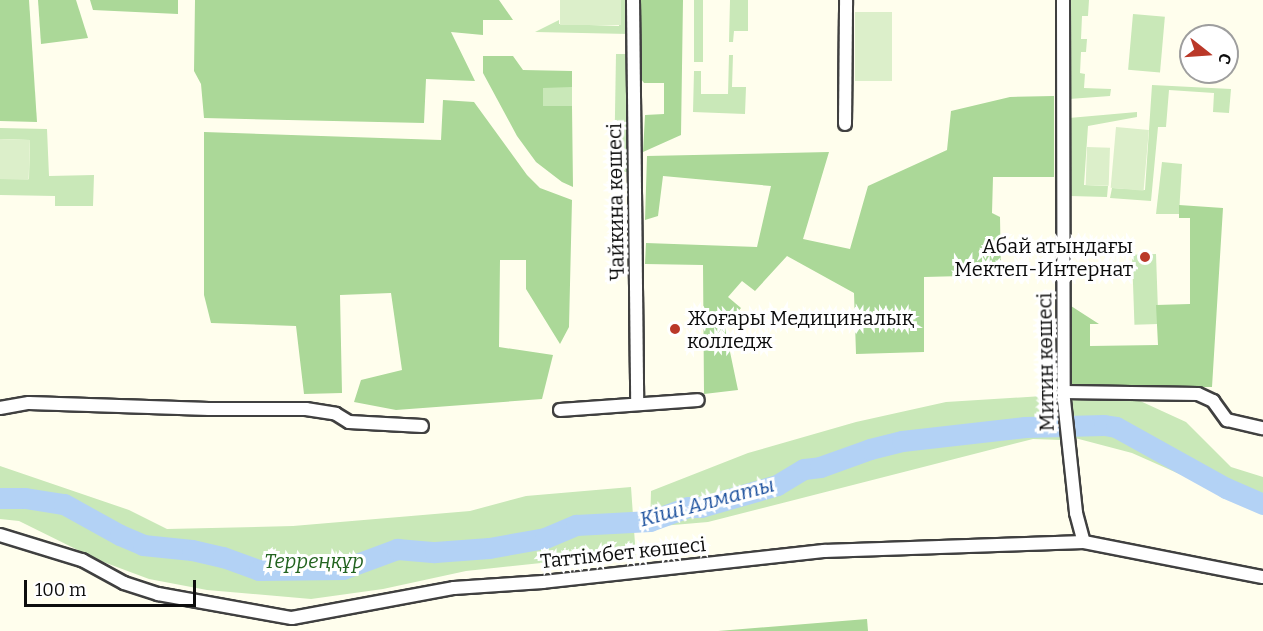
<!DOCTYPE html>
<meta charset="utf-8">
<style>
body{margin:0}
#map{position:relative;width:1263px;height:631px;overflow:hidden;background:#fffeed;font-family:Bitter,serif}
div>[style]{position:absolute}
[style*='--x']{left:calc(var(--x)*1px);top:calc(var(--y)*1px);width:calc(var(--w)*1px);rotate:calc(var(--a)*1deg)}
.green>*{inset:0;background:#c9e8b8;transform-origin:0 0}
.forest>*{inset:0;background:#abd898}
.pitch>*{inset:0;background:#dcefca;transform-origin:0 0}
.river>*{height:21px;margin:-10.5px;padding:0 10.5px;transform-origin:10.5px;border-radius:10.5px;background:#b3d2f5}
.roads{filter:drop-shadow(2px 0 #404040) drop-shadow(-2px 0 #404040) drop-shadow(0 2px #404040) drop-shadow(0 -2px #404040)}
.minor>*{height:12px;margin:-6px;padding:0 6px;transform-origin:6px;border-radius:6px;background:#fff}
.dots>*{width:16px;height:16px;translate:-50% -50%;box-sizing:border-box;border:3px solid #fff;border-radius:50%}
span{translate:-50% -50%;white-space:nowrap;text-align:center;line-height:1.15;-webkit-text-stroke:6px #fff;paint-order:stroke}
.street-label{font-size:20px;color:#0d0d0d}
.poi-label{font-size:20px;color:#0d0d0d}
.right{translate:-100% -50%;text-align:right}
.left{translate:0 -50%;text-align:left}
.park-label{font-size:20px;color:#22631f;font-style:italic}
.water-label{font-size:21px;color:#194e9c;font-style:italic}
.north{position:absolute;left:1179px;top:24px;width:60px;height:60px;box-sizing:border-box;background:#fff;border:2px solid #9e9e9e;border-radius:50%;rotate:107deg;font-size:16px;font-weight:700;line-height:24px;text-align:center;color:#0d0d0d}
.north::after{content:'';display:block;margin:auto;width:21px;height:27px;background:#ba3828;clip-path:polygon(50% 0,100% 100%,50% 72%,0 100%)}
.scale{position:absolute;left:24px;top:580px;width:172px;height:27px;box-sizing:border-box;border:3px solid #0d0d0d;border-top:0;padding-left:8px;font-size:18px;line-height:21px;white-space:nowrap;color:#0d0d0d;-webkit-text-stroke:4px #fff;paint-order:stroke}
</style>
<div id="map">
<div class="green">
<div style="clip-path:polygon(621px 0,628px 0,629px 34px,535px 32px,559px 20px,559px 24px,619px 26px)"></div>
<div style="left:694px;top:0;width:9px;height:62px"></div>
<div style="clip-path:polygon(730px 0,748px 0,748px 31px,734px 31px,733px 42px,729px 42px)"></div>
<div style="clip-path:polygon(1069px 0,1089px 0,1088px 16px,1082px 16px,1081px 39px,1087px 39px,1086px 52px,1081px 52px,1080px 73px,1085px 74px,1084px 88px,1111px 89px,1110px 96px,1069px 99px)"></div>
<div style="left:1133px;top:14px;width:32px;height:56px;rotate:5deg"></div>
<div style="clip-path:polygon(616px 54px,628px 54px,630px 172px,614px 172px)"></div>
<div style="clip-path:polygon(729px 55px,733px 55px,732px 87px,746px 87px,745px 114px,693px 112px,694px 71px,701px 71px,701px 94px,728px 94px)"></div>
<div style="clip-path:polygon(1152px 85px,1231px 89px,1229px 113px,1213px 112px,1214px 93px,1169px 90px,1166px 127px,1158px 127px,1151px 201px,1110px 198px,1112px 188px,1145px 190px)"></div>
<div style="left:543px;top:87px;width:29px;height:19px"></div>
<div style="clip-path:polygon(1137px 112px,1137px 117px,1088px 126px,1084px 185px,1108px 186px,1107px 197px,1070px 196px,1069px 118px)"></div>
<div style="clip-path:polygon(0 128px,47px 129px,49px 176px,94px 175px,93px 206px,55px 206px,55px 196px,0 195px,0 179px,29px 179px,30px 140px,0 139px)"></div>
<div style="clip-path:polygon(1162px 162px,1182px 164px,1179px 214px,1156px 214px)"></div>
<div style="left:1156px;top:254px;width:70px;height:24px;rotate:88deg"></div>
<div style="clip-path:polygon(1058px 395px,1061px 440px,1033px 439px,708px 522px,650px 527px,651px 491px,748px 453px,856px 422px,946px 402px)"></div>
<div style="clip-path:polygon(1071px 396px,1138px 400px,1186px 422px,1231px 467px,1263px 477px,1263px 511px,1132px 453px,1075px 438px)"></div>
<div style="clip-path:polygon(0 466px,129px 510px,167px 529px,293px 526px,470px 511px,526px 496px,631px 487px,636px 558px,579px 559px,466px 571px,383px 589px,311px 599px,207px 590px,149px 579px,98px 560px,19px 521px,0 519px)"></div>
</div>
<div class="forest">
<div style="clip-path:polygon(0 0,29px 0,37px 122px,0 121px)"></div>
<div style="clip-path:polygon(38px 0,76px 0,88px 38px,41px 44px)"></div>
<div style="clip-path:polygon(90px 0,178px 0,178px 14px,93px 10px)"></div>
<div style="clip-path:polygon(195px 0,499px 0,513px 20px,483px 20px,483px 35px,451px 32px,475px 81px,426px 79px,424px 123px,204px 118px,201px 84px,194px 71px)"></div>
<div style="clip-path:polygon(641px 0,683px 0,681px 135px,643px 152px,645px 115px,664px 114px,664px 83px,644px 83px,641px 79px)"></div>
<div style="clip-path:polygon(483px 56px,513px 56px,523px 70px,572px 71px,572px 87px,543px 88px,543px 106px,572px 106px,573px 187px,562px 182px,536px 162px,517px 136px,483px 73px)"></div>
<div style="clip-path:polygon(1054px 96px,1054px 177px,993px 177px,992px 213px,1000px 217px,1001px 275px,924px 277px,924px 352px,856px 354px,854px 293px,787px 256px,755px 291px,742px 281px,728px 297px,741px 308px,725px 328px,738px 390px,704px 394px,703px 265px,645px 264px,646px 243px,757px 247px,771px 186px,663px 176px,658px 216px,645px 220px,647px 156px,829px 152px,803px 239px,850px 249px,868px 186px,947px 150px,951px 111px,1010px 97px)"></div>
<div style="clip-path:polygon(443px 100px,474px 102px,527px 175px,540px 188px,572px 200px,569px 327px,560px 344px,526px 289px,526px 260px,500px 260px,499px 347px,553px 355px,542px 399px,396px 410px,354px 402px,361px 380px,402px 370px,391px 293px,340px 295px,342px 393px,304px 394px,296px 326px,211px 323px,204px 295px,204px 132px,441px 140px)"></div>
<div style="clip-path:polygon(1179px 205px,1223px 208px,1212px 387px,1071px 387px,1071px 306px,1099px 324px,1090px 324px,1090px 346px,1158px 345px,1156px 305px,1190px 304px,1190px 218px,1179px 218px)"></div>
<div style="clip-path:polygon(867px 619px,868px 631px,718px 631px)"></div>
</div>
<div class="pitch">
<div style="left:560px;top:0;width:61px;height:25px"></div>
<div style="left:855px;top:12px;width:37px;height:69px"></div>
<div style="left:1116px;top:127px;width:33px;height:61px;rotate:5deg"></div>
<div style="left:0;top:139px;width:30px;height:40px;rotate:2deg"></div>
<div style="left:1087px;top:147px;width:23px;height:38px;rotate:2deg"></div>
</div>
<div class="river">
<div style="--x:0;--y:498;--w:25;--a:0"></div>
<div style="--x:25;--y:498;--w:39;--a:9"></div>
<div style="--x:64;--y:504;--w:64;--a:29"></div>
<div style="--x:120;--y:535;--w:25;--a:23"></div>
<div style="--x:143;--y:545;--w:49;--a:5.8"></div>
<div style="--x:192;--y:550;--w:32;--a:13"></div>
<div style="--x:223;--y:557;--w:38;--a:20"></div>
<div style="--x:259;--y:570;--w:84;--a:-0.7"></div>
<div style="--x:343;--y:569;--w:58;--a:-20.3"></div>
<div style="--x:397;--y:549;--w:38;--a:5"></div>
<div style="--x:435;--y:552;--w:54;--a:-4.2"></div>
<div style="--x:489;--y:548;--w:57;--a:-10.1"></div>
<div style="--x:545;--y:538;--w:34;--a:-23"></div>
<div style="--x:576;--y:525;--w:74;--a:-3.1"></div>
<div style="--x:650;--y:521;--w:40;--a:-20.2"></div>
<div style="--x:688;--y:507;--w:13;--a:0"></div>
<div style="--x:701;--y:507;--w:79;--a:-16.1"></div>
<div style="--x:777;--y:485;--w:31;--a:-31"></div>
<div style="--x:804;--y:469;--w:16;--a:-7"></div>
<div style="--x:820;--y:467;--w:53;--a:-19.8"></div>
<div style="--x:870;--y:449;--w:33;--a:-14"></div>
<div style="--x:902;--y:441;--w:124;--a:-6.5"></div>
<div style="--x:1025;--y:427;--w:79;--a:-1.5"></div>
<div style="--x:1104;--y:425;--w:12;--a:9"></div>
<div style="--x:1116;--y:427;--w:126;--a:29"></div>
<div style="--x:1226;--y:488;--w:40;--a:23.4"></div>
</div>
<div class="roads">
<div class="minor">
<div style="--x:633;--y:0;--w:404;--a:89.4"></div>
<div style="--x:1063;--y:0;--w:400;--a:89.9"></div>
<div style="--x:1064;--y:400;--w:114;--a:83.9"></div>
<div style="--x:1076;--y:513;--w:30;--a:75"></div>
<div style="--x:845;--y:124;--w:124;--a:-89.5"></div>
<div style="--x:1064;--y:392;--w:134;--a:0.9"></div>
<div style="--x:1198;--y:394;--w:17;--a:25"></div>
<div style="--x:1213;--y:401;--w:24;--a:54"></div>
<div style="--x:1227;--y:420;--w:37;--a:13"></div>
<div style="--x:0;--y:408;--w:29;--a:-10"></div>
<div style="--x:29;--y:403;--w:180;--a:1.9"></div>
<div style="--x:209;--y:409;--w:97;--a:0"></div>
<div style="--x:306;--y:409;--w:30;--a:9"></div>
<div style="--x:336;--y:414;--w:15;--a:32"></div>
<div style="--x:349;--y:422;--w:73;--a:3.1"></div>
<div style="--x:560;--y:410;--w:138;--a:-4.1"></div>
<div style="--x:0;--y:535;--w:86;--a:17"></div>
<div style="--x:82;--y:560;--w:48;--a:28.7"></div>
<div style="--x:124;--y:583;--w:36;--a:18"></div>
<div style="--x:158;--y:594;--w:136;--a:10.2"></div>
<div style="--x:292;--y:618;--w:165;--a:-10.5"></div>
<div style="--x:454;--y:588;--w:89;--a:-3.9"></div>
<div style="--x:543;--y:582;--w:283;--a:-6.3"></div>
<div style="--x:824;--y:551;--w:260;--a:-2"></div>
<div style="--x:1084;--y:542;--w:182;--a:11.1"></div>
</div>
</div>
<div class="dots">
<div style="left:1145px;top:257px;background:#ba3828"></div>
<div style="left:675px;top:329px;background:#ba3828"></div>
</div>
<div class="street-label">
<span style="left:616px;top:202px;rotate:-91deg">Чайкина көшесі</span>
<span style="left:1046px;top:362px;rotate:-91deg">Митин көшесі</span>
<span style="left:623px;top:553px;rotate:-6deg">Таттімбет көшесі</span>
</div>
<div class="poi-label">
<span class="right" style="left:1133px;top:258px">Абай атындағы<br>Мектеп-Интернат</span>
<span class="left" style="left:687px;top:330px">Жоғары Медициналық<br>колледж</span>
</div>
<div class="park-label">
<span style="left:314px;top:561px">Терреңқұр</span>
</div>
<div class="water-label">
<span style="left:707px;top:502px;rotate:-15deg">Кіші Алматы</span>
</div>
<div class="north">С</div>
<div class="scale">100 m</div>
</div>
